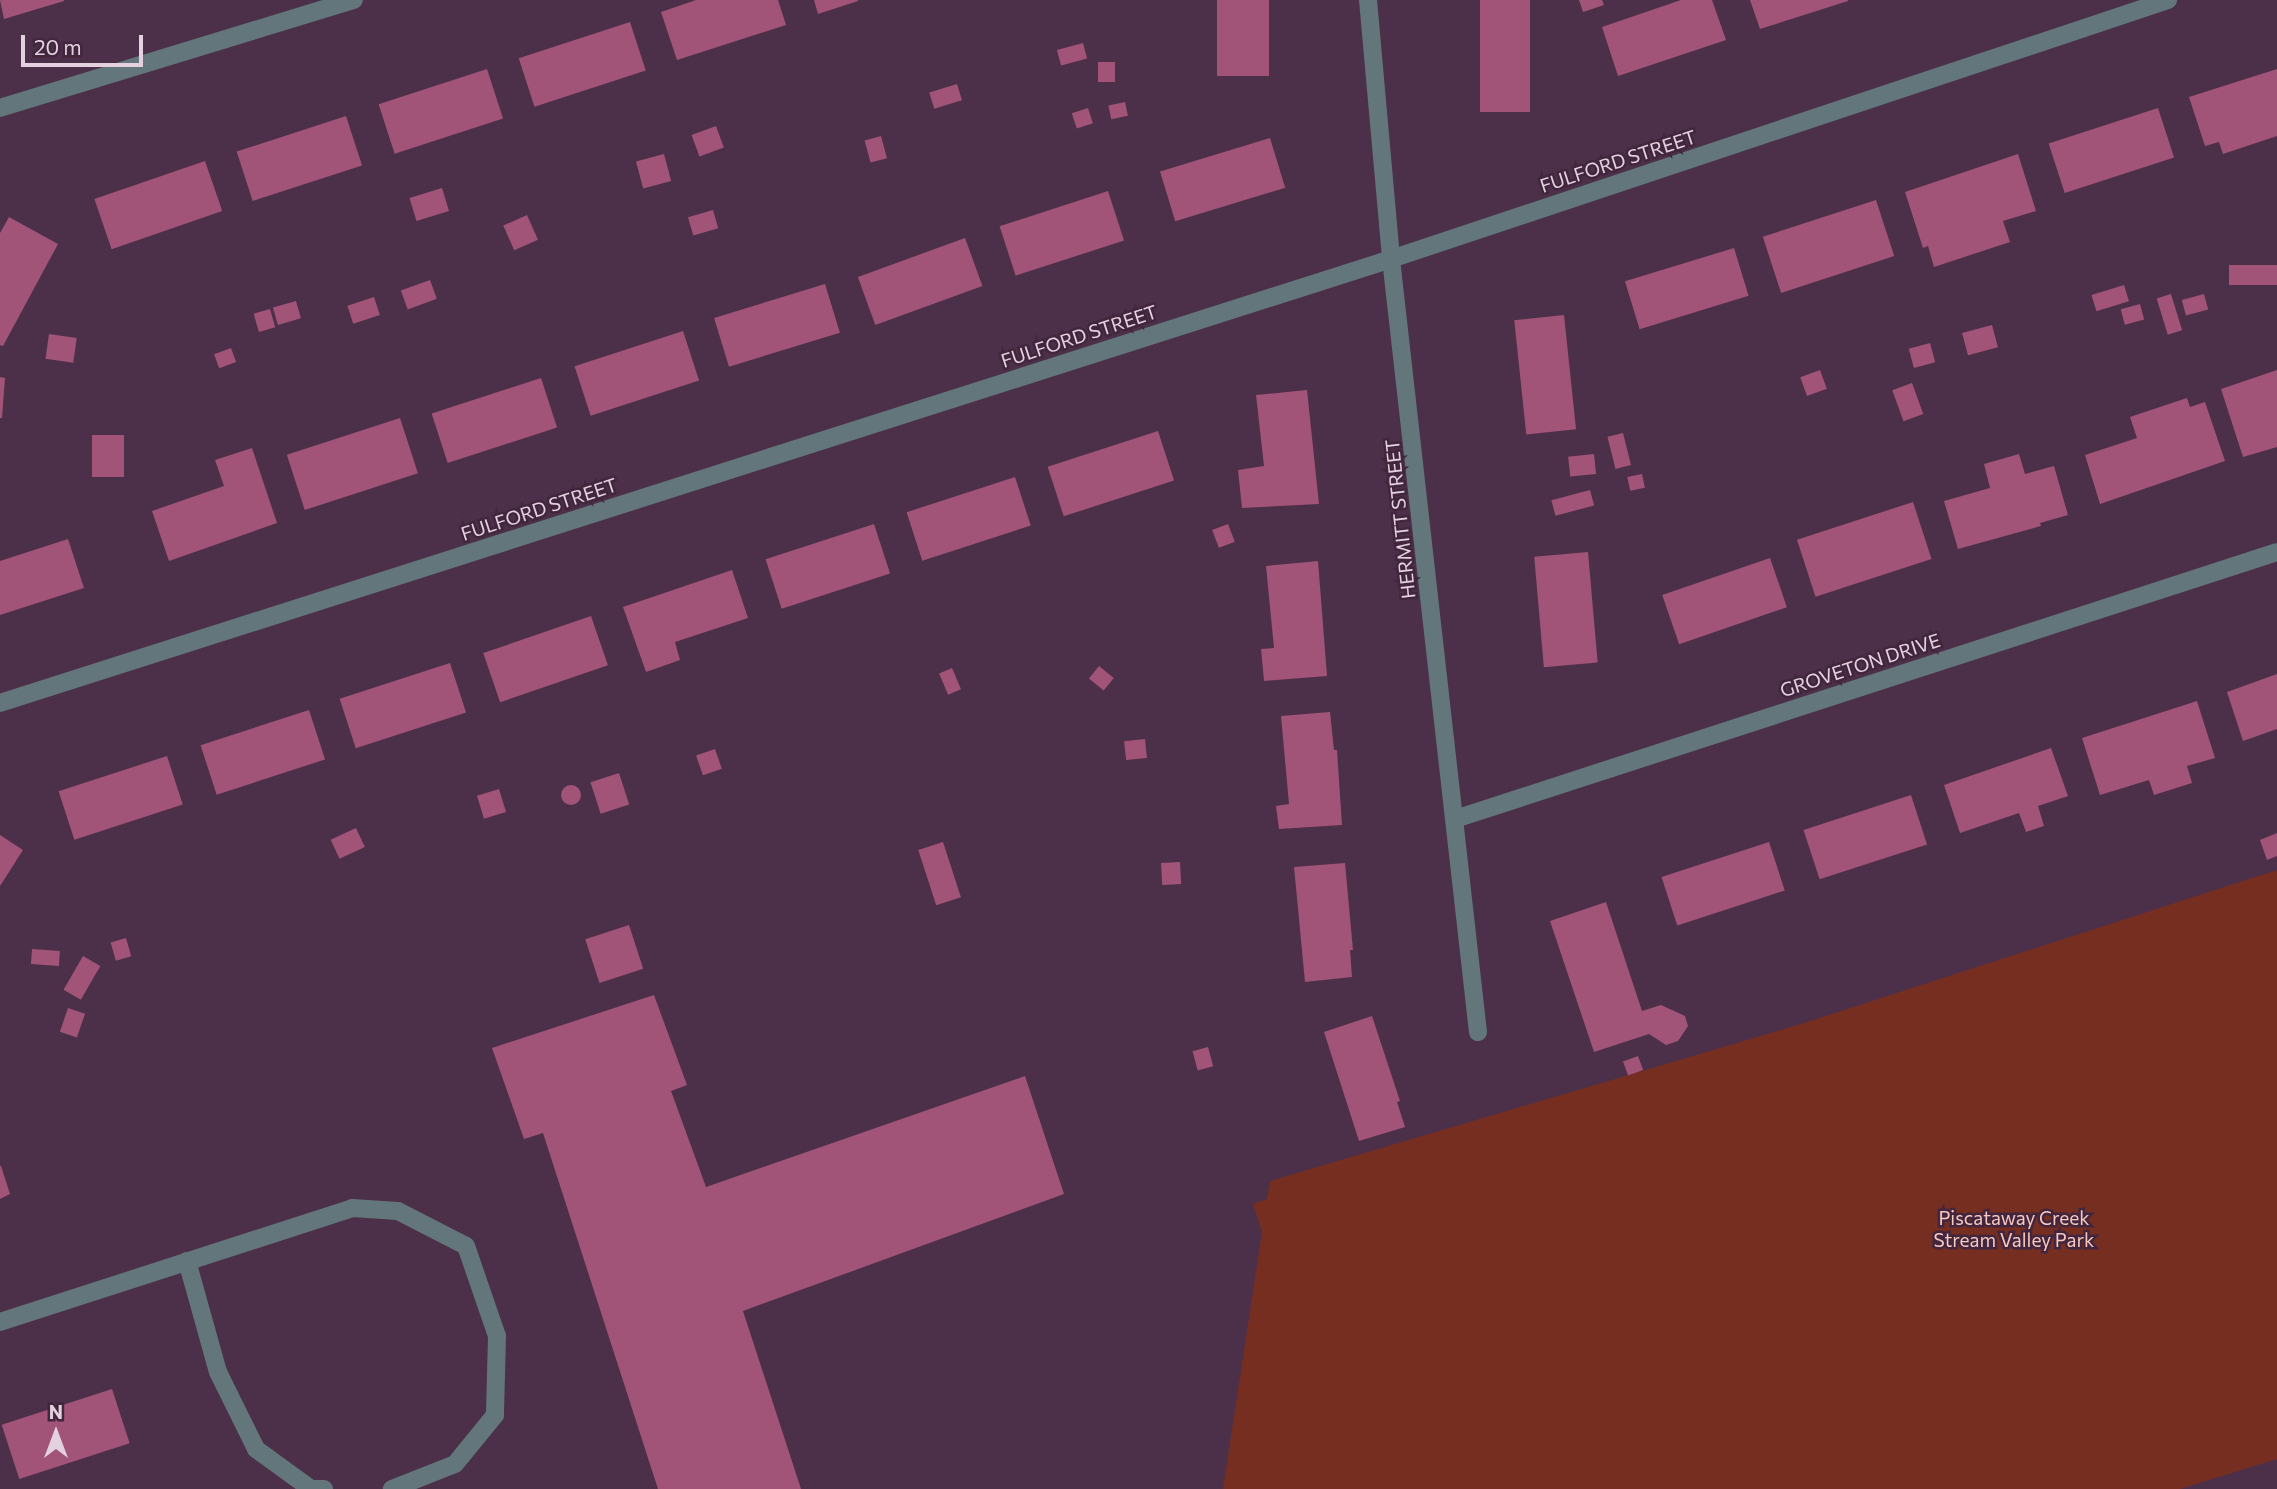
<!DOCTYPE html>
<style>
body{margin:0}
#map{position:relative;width:2277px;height:1489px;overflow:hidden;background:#4c3049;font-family:Commissioner,sans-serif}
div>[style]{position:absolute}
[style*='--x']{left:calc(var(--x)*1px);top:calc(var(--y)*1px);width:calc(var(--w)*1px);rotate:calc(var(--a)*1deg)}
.green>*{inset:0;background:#762e21}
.building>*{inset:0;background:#a15378;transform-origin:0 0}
.round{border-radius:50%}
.minor>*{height:18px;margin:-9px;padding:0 9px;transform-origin:9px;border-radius:9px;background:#62767b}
span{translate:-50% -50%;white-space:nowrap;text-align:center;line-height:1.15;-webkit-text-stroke:5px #42263e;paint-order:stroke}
.street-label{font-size:19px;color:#e3d1e0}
.park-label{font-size:19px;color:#f8c8be}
.north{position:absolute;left:21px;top:1398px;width:70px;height:70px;-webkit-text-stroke:5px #42263e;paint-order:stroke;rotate:0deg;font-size:19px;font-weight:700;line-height:28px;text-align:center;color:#e3d1e0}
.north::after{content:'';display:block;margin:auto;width:24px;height:32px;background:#e3d1e0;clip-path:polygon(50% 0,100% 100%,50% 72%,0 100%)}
.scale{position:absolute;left:21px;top:35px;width:122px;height:32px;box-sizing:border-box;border:4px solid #e3d1e0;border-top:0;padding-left:9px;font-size:21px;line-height:24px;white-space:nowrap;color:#e3d1e0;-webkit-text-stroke:5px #42263e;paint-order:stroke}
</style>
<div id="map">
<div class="green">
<div style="clip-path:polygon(2277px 870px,2277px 1459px,2180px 1489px,1223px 1489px,1262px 1232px,1253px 1204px,1267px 1199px,1270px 1181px,1801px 1024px)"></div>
</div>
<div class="building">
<div style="clip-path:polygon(0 0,64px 0,64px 1px,4px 19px)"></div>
<div style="clip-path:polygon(696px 0,778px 0,786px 25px,677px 60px,661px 12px)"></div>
<div style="clip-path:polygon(814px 0,858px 0,858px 1px,818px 14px)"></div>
<div style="left:1217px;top:0;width:52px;height:76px"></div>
<div style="left:1480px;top:0;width:50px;height:112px"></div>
<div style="clip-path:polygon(1579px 0,1602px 0,1604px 5px,1583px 12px)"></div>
<div style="clip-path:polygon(1681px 0,1712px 0,1726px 40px,1618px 76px,1602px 27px)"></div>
<div style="clip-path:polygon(1750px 0,1848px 0,1848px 1px,1760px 29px)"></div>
<div style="left:630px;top:22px;width:51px;height:117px;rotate:72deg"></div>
<div style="left:1083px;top:43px;width:16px;height:27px;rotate:75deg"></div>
<div style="left:1098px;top:62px;width:17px;height:20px"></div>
<div style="left:487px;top:69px;width:52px;height:114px;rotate:72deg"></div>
<div style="clip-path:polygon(2277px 69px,2277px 136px,2223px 154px,2219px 142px,2205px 146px,2189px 97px)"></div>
<div style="left:957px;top:84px;width:17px;height:29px;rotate:73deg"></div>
<div style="left:1125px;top:102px;width:14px;height:17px;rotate:78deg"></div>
<div style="left:1088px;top:108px;width:16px;height:17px;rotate:72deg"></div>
<div style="left:2158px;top:108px;width:52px;height:115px;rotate:72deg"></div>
<div style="left:346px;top:116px;width:52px;height:115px;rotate:72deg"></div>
<div style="left:716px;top:126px;width:23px;height:26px;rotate:70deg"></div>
<div style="left:881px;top:136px;width:23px;height:17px;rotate:75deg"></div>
<div style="left:1270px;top:138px;width:52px;height:115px;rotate:73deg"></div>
<div style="left:664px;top:154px;width:28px;height:29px;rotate:75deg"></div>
<div style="clip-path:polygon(2018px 154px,2036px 211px,2003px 221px,2010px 242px,1934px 267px,1928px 246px,1923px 248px,1905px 192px)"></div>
<div style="left:205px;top:161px;width:53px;height:117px;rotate:71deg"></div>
<div style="left:442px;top:188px;width:24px;height:34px;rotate:73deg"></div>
<div style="left:1108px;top:191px;width:52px;height:114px;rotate:72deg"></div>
<div style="left:1876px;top:200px;width:59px;height:119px;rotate:72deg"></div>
<div style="left:713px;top:210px;width:19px;height:26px;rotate:74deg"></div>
<div style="left:527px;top:215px;width:27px;height:26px;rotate:66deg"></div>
<div style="clip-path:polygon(9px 217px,58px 244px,3px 346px,0 345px,0 233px)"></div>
<div style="left:965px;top:238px;width:51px;height:114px;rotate:70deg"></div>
<div style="left:1734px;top:248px;width:50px;height:114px;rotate:73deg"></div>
<div style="left:2277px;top:265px;width:20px;height:48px;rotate:90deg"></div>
<div style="left:430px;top:280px;width:20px;height:31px;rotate:70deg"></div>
<div style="left:825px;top:284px;width:51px;height:116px;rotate:73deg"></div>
<div style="left:2124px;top:285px;width:17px;height:34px;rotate:73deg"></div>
<div style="left:2171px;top:294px;width:38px;height:15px;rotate:73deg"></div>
<div style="left:2204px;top:294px;width:16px;height:23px;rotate:75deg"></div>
<div style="left:374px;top:297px;width:19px;height:28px;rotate:72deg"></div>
<div style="left:296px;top:301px;width:18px;height:24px;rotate:74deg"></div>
<div style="left:2140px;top:304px;width:16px;height:20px;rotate:75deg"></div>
<div style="left:270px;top:309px;width:19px;height:17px;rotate:74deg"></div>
<div style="left:1564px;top:315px;width:115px;height:50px;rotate:84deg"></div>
<div style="left:1992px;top:325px;width:23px;height:31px;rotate:75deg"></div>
<div style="left:683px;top:331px;width:52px;height:114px;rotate:72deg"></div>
<div style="left:49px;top:334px;width:28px;height:25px;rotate:8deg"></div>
<div style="left:1930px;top:343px;width:20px;height:22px;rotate:75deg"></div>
<div style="left:231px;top:348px;width:15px;height:18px;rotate:70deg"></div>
<div style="left:1820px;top:370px;width:20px;height:21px;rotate:70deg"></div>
<div style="clip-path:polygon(2277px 370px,2277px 447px,2243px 457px,2221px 389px)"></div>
<div style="clip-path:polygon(0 377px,5px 378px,2px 418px,0 418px)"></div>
<div style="left:541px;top:378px;width:52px;height:115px;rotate:72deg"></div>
<div style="left:1912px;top:383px;width:33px;height:21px;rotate:70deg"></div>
<div style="clip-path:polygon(1307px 390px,1319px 504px,1242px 508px,1238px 470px,1264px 466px,1256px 395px)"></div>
<div style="clip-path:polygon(2187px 398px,2190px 407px,2205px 402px,2225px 461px,2100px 504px,2085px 455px,2137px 438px,2130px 417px)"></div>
<div style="left:400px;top:418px;width:58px;height:119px;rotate:72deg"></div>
<div style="left:1158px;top:431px;width:52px;height:116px;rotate:72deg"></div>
<div style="left:1623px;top:433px;width:33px;height:16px;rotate:76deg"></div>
<div style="left:92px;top:435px;width:32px;height:42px"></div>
<div style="clip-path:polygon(252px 448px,277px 523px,169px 561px,152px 511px,224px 486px,215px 460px)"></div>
<div style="left:1594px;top:454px;width:20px;height:26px;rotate:84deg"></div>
<div style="clip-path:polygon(2019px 454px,2025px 474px,2054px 466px,2068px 515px,2040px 523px,2041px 526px,1958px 549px,1944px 501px,1990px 488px,1984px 464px)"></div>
<div style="left:1642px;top:474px;width:14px;height:15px;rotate:78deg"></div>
<div style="left:1015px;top:477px;width:51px;height:114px;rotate:72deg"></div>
<div style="left:1590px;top:490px;width:16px;height:40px;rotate:75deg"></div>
<div style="left:1913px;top:502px;width:60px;height:122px;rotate:72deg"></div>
<div style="left:874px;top:524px;width:52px;height:114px;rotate:72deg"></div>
<div style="left:1228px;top:524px;width:19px;height:17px;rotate:69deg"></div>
<div style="clip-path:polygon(68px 539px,84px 588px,0 615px,0 561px)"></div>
<div style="left:1588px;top:552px;width:111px;height:54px;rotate:85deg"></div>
<div style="left:1770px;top:558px;width:52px;height:114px;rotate:71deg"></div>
<div style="clip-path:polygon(1318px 561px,1327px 676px,1264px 681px,1261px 649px,1274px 648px,1266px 566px)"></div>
<div style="clip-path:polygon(732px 570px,748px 618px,675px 642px,680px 660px,646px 672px,623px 607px)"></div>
<div style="left:591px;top:616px;width:52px;height:114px;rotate:71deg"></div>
<div style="left:450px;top:663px;width:52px;height:116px;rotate:72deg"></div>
<div style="left:1099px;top:666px;width:19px;height:16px;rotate:39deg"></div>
<div style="left:952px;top:668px;width:23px;height:14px;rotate:67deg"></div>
<div style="clip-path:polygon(2277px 674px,2277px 729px,2243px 741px,2227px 692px)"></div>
<div style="clip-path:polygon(2197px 701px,2215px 758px,2187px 766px,2192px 783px,2154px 795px,2149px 780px,2100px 795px,2082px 738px)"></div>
<div style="left:309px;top:710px;width:52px;height:114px;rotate:72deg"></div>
<div style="clip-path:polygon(1330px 712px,1334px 750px,1337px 750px,1342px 825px,1279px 829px,1276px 806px,1289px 804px,1281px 716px)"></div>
<div style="left:1145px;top:739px;width:19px;height:21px;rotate:84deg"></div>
<div style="clip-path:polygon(2051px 748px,2068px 796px,2038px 806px,2044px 826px,2026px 832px,2019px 813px,1960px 833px,1944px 785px)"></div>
<div style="left:715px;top:749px;width:21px;height:20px;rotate:71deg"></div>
<div style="left:167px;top:756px;width:51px;height:114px;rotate:72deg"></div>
<div style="left:619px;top:773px;width:33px;height:30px;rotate:72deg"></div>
<div class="round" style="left:561px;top:785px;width:20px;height:20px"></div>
<div style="left:499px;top:789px;width:24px;height:23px;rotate:73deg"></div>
<div style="left:1911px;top:795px;width:52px;height:113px;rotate:72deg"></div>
<div style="left:356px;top:828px;width:21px;height:28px;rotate:65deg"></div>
<div style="clip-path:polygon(2277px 833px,2277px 856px,2267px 860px,2260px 840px)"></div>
<div style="clip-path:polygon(0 835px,23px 850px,0 886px)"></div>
<div style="left:943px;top:842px;width:58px;height:26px;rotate:72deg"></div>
<div style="left:1769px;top:842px;width:51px;height:113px;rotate:72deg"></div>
<div style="left:1180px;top:862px;width:22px;height:19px;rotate:87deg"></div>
<div style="clip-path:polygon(1345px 863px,1353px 950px,1350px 950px,1352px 977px,1305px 982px,1294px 867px)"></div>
<div style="clip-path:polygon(1606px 902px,1642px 1011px,1661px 1005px,1685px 1016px,1688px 1026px,1678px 1041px,1666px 1045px,1649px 1034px,1594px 1052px,1550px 921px)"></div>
<div style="left:629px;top:925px;width:46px;height:46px;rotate:72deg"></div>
<div style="left:126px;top:938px;width:19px;height:16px;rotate:74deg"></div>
<div style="left:32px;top:949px;width:28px;height:15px;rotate:4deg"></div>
<div style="left:83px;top:956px;width:20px;height:39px;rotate:30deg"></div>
<div style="clip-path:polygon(654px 995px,687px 1085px,671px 1091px,706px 1187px,1025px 1076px,1064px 1194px,743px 1311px,801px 1489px,658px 1489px,543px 1133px,524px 1139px,492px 1048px)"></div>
<div style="left:68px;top:1008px;width:18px;height:25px;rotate:19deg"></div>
<div style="clip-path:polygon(1372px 1016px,1400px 1101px,1397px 1102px,1405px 1127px,1359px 1141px,1324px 1032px)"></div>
<div style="left:1208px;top:1047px;width:20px;height:16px;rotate:75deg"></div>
<div style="left:1638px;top:1056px;width:15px;height:16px;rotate:70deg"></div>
<div style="clip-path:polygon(1px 1166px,10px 1194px,0 1199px,0 1166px)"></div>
<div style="left:112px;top:1389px;width:57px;height:116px;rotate:72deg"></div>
</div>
<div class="minor">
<div style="--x:1368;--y:0;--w:260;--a:84.9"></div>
<div style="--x:1391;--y:259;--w:778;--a:83.58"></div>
<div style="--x:0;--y:108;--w:370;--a:-17"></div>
<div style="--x:0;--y:703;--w:1460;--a:-17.7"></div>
<div style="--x:1391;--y:259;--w:819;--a:-18.43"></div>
<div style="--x:1455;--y:819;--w:864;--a:-17.99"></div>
<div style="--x:187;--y:1261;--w:115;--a:74.4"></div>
<div style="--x:218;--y:1372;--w:86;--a:63.7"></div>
<div style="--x:256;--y:1449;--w:68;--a:36"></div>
<div style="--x:311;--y:1489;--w:13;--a:0"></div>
<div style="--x:0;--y:1322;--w:370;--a:-17.9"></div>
<div style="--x:352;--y:1208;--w:46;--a:3.7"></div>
<div style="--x:398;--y:1211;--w:76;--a:27.2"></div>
<div style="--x:466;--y:1246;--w:95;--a:71"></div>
<div style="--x:497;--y:1336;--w:79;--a:91.5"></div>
<div style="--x:495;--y:1415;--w:63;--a:129.2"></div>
<div style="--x:455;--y:1464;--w:68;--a:158.4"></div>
</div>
<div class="street-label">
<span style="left:1618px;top:161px;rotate:-18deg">FULFORD STREET</span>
<span style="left:1079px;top:336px;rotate:-18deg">FULFORD STREET</span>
<span style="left:539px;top:509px;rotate:-18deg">FULFORD STREET</span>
<span style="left:1400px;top:519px;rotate:-96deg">HERMITT STREET</span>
<span style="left:1860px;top:665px;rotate:-18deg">GROVETON DRIVE</span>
</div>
<div class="park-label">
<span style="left:2014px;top:1229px">Piscataway Creek<br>Stream Valley Park</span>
</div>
<div class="north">N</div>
<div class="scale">20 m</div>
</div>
